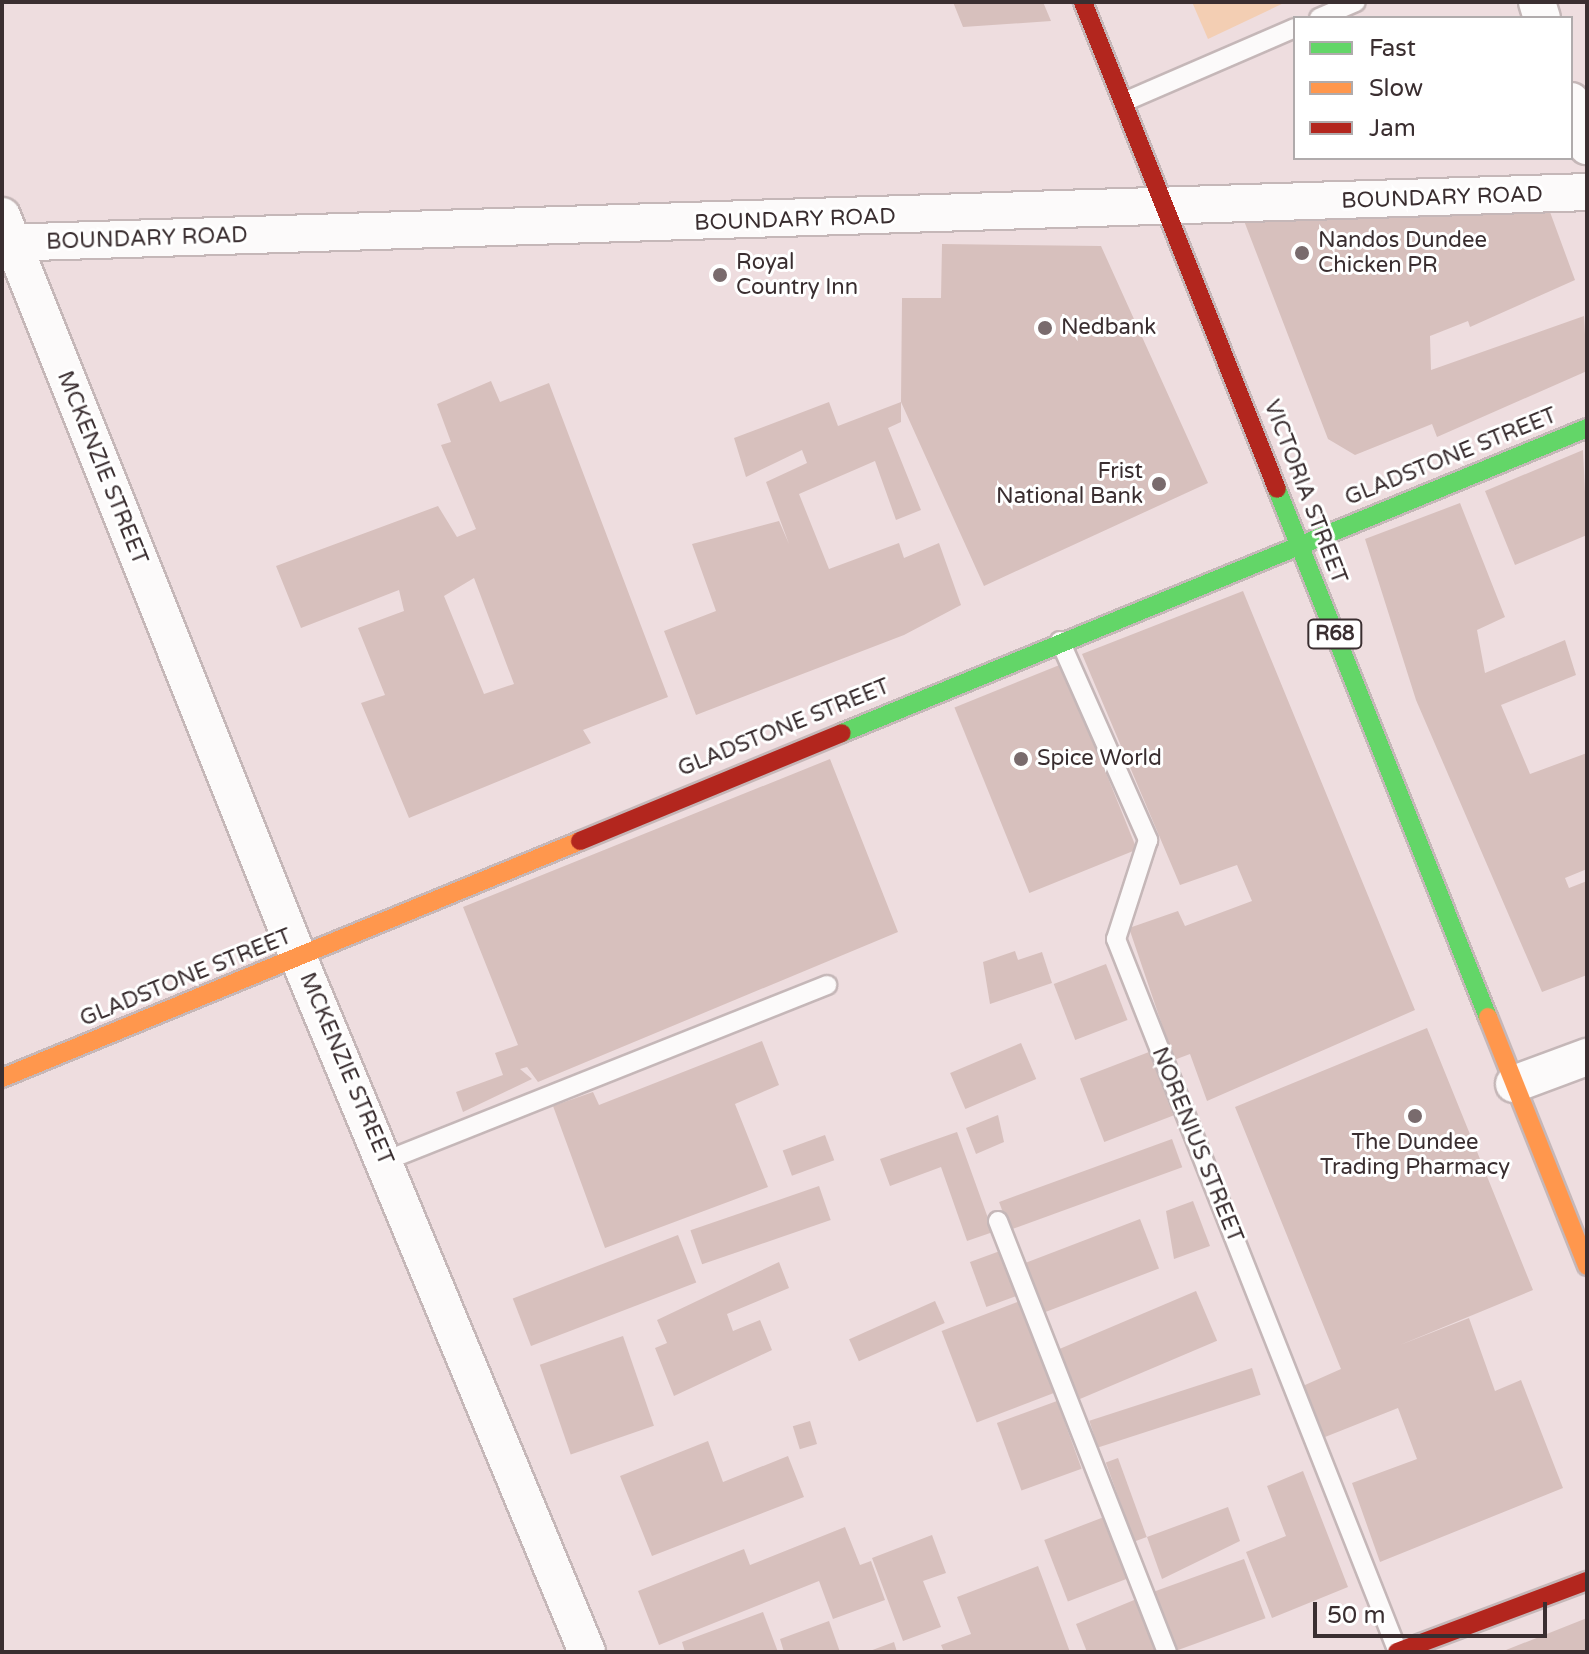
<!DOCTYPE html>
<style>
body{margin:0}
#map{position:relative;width:1589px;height:1654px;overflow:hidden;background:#eedddf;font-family:"Varela Round",sans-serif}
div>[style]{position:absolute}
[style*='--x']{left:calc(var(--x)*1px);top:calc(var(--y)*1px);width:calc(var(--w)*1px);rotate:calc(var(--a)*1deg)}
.green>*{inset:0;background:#f3ceb3}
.building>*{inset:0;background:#d7c0bd;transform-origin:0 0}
.roads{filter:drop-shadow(2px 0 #c5b7b8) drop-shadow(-2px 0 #c5b7b8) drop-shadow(0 2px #c5b7b8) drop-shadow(0 -2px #c5b7b8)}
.lane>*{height:18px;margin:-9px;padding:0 9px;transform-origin:9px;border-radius:9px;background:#fcfafa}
.street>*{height:36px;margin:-18px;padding:0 18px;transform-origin:18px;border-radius:18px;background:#fcfafa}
.fast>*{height:18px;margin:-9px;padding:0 9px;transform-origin:9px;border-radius:9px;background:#63d668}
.slow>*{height:18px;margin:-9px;padding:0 9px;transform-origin:9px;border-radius:9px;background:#ff974d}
.jam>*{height:18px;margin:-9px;padding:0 9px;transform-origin:9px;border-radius:9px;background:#b3261e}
.dots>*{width:22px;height:22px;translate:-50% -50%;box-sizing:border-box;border:4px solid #fff;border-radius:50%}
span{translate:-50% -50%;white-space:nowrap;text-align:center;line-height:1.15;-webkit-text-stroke:6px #fff;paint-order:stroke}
.shield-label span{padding:2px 6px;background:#fff;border:2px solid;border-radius:6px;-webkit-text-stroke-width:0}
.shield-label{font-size:20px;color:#3a2e30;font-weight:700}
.street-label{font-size:22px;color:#3a2e30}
.poi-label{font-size:22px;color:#3a2e30}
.left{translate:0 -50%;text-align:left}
.right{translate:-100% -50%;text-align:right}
.frame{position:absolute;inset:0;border:4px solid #3a2e30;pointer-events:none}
.legend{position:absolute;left:1293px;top:16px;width:280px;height:144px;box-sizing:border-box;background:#fff;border:2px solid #b0abac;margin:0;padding:10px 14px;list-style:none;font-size:24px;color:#3a2e30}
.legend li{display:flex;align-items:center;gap:16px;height:40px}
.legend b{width:40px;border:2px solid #b0abac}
.scale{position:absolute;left:1313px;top:1602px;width:234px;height:36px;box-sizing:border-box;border:4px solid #3a2e30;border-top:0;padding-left:10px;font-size:24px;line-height:28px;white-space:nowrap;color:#3a2e30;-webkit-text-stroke:6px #fff;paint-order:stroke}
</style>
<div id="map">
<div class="green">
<div style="clip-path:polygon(1192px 2px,1286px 2px,1208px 39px)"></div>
</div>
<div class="building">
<div style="clip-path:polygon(953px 2px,1043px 2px,1051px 21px,963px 27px)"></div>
<div style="clip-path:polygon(1550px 212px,1575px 280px,1470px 327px,1468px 321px,1430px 336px,1431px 370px,1584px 316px,1587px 371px,1437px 437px,1432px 424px,1355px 455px,1328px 439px,1241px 213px)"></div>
<div style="clip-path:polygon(942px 244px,1101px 246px,1208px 483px,984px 586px,901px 402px,902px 298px,941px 298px)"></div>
<div style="clip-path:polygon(evenodd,491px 381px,500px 402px,549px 383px,668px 697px,583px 730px,591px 743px,409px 818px,361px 703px,385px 695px,358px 628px,404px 611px,399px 590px,301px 628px,276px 566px,438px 506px,457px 537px,476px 529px,441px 445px,451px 442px,437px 404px,491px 381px,474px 578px,514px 684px,484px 694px,444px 596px,474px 578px)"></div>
<div style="clip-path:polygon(829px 402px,838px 426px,901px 402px,901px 422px,888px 428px,921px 510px,896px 520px,875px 461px,799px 494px,829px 569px,899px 543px,904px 558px,939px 543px,961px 605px,904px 635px,696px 715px,664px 631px,716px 611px,692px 544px,779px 521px,789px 544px,766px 482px,807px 463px,802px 450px,746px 477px,734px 438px)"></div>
<div style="clip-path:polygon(1583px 450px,1587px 535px,1515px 565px,1485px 491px)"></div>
<div style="clip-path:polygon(1460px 503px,1505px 617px,1477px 630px,1485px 673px,1565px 640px,1576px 675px,1501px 705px,1530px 774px,1587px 753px,1587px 869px,1565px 878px,1569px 888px,1587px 881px,1587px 975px,1542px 992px,1416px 700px,1365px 539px)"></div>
<div style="clip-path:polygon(1243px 591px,1415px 1010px,1207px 1101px,1190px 1054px,1174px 1060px,1129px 928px,1178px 911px,1185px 926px,1252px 901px,1237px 865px,1180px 885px,1082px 654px)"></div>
<div style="left:1062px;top:664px;width:200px;height:116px;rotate:68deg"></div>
<div style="clip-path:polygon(830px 759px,898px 932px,538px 1082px,527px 1067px,520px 1069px,532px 1079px,463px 1112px,456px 1092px,503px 1075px,495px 1053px,518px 1045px,463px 907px)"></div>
<div style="clip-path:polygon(1015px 951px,1018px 960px,1042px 952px,1052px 983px,990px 1004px,983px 962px)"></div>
<div style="left:1106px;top:964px;width:60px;height:56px;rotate:69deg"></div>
<div style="clip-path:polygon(1427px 1028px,1533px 1290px,1400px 1345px,1469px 1318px,1495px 1391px,1521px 1380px,1563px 1488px,1380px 1562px,1352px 1483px,1417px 1459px,1398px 1408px,1320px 1439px,1296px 1389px,1341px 1369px,1235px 1107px)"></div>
<div style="clip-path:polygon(762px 1041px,779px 1085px,735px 1104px,768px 1187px,605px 1248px,553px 1106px,593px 1092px,599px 1105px)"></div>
<div style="left:1021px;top:1043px;width:39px;height:77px;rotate:67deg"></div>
<div style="left:1149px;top:1052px;width:68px;height:74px;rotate:69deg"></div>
<div style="clip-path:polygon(998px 1115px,1004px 1142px,976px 1154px,966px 1128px)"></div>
<div style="clip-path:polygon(957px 1132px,993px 1232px,967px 1241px,941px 1167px,890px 1186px,880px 1159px)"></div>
<div style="left:825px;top:1135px;width:27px;height:45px;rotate:70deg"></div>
<div style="left:1172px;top:1139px;width:30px;height:184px;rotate:70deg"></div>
<div style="left:819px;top:1186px;width:36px;height:136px;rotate:71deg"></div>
<div style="clip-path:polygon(1193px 1201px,1210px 1246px,1174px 1259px,1166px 1211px)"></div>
<div style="left:1140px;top:1219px;width:53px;height:123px;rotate:69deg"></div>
<div style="left:678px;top:1235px;width:51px;height:177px;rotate:69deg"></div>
<div style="left:1000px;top:1251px;width:48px;height:32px;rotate:70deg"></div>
<div style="clip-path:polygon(779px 1262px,789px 1288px,727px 1314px,733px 1331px,760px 1320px,772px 1350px,674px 1396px,655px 1348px,667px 1343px,657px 1320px)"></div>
<div style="left:1196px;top:1291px;width:54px;height:149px;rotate:67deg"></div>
<div style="left:935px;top:1301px;width:24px;height:94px;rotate:66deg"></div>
<div style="left:1020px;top:1301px;width:98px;height:84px;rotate:69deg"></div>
<div style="left:623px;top:1336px;width:95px;height:88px;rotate:71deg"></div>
<div style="left:1252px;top:1368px;width:28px;height:171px;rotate:72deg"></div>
<div style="left:1057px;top:1401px;width:72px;height:64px;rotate:70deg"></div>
<div style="left:810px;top:1421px;width:24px;height:18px;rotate:73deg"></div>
<div style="clip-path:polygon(708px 1441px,723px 1482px,788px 1456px,804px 1497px,652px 1556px,620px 1476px)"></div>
<div style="left:1118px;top:1458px;width:84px;height:13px;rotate:70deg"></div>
<div style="clip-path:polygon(1303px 1471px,1348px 1587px,1272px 1618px,1246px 1552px,1286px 1536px,1267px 1486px)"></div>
<div style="clip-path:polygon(1228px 1507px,1240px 1541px,1162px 1579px,1147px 1537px)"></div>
<div style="left:1104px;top:1517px;width:66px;height:64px;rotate:69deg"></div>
<div style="clip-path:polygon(845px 1527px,860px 1565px,871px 1561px,885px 1600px,833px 1619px,819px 1581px,659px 1645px,638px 1591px,744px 1549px,750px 1565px)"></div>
<div style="clip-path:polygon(932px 1535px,946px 1573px,923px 1581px,941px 1627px,903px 1641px,872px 1558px)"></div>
<div style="left:1244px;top:1559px;width:63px;height:99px;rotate:70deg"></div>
<div style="clip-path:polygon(1038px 1566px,1070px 1652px,944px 1652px,941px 1645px,971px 1634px,957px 1597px)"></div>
<div style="clip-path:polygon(1139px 1598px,1161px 1652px,1087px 1652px,1076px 1624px)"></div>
<div style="clip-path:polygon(763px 1612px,778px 1652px,685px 1652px,682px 1642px)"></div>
<div style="clip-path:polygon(1587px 1618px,1587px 1652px,1501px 1652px)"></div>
<div style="clip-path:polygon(829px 1621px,840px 1652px,784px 1652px,780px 1639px)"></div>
<div style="clip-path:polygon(894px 1642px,897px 1652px,867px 1652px)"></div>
</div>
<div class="roads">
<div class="lane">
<div style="--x:1319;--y:18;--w:40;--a:-23.4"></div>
<div style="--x:1124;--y:102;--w:186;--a:-23.4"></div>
<div style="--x:1060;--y:641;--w:218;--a:66.1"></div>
<div style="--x:1148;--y:840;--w:104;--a:107.9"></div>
<div style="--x:1116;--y:939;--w:767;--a:68.42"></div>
<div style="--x:385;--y:1161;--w:476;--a:-21.7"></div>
<div style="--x:998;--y:1221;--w:463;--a:68.6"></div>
</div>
<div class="street">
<div style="--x:1537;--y:2;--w:17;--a:73"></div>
<div style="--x:1571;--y:101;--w:48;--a:70.4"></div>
<div style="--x:2;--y:216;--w:800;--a:68.21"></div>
<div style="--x:299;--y:959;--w:750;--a:67.43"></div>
<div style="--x:2;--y:243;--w:1586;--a:-1.84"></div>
<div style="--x:1514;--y:1084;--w:78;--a:-20.3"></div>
</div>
<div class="fast">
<div style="--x:1277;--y:489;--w:569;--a:68.22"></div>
<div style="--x:842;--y:733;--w:805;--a:-22.26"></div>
</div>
<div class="slow">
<div style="--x:1488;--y:1017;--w:268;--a:68.3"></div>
<div style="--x:2;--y:1078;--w:625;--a:-22.3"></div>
</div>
<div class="jam">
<div style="--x:1083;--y:2;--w:524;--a:68.28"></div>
<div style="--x:580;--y:841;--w:283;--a:-22.4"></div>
<div style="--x:1397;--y:1652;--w:203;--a:-20.5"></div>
</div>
</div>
<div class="dots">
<div style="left:1302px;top:253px;background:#796b6d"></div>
<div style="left:720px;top:275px;background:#796b6d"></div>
<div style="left:1045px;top:328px;background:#796b6d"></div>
<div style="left:1159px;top:484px;background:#796b6d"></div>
<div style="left:1021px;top:759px;background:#796b6d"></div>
<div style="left:1415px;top:1116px;background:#796b6d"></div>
</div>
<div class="shield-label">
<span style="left:1335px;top:634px">R68</span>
</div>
<div class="street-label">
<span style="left:1442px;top:198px;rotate:-2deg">BOUNDARY ROAD</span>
<span style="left:795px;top:220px;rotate:-2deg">BOUNDARY ROAD</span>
<span style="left:147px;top:239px;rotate:-2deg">BOUNDARY ROAD</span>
<span style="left:1451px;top:457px;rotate:-22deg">GLADSTONE STREET</span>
<span style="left:102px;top:468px;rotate:68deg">MCKENZIE STREET</span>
<span style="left:1305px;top:492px;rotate:69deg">VICTORIA STREET</span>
<span style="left:784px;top:728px;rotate:-22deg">GLADSTONE STREET</span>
<span style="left:186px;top:978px;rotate:-22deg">GLADSTONE STREET</span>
<span style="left:346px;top:1069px;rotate:67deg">MCKENZIE STREET</span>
<span style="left:1197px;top:1145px;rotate:68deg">NORENIUS STREET</span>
</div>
<div class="poi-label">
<span class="left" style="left:1318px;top:253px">Nandos Dundee<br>Chicken PR</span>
<span class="left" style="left:736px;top:275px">Royal<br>Country Inn</span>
<span class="left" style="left:1061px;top:328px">Nedbank</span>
<span class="right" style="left:1143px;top:484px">Frist<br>National Bank</span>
<span class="left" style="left:1037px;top:759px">Spice World</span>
<span style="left:1415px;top:1155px">The Dundee<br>Trading Pharmacy</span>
</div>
<div class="frame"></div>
<ul class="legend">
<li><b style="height:10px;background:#63d668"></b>Fast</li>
<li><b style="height:10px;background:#ff974d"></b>Slow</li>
<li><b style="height:10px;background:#b3261e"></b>Jam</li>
</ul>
<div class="scale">50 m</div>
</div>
